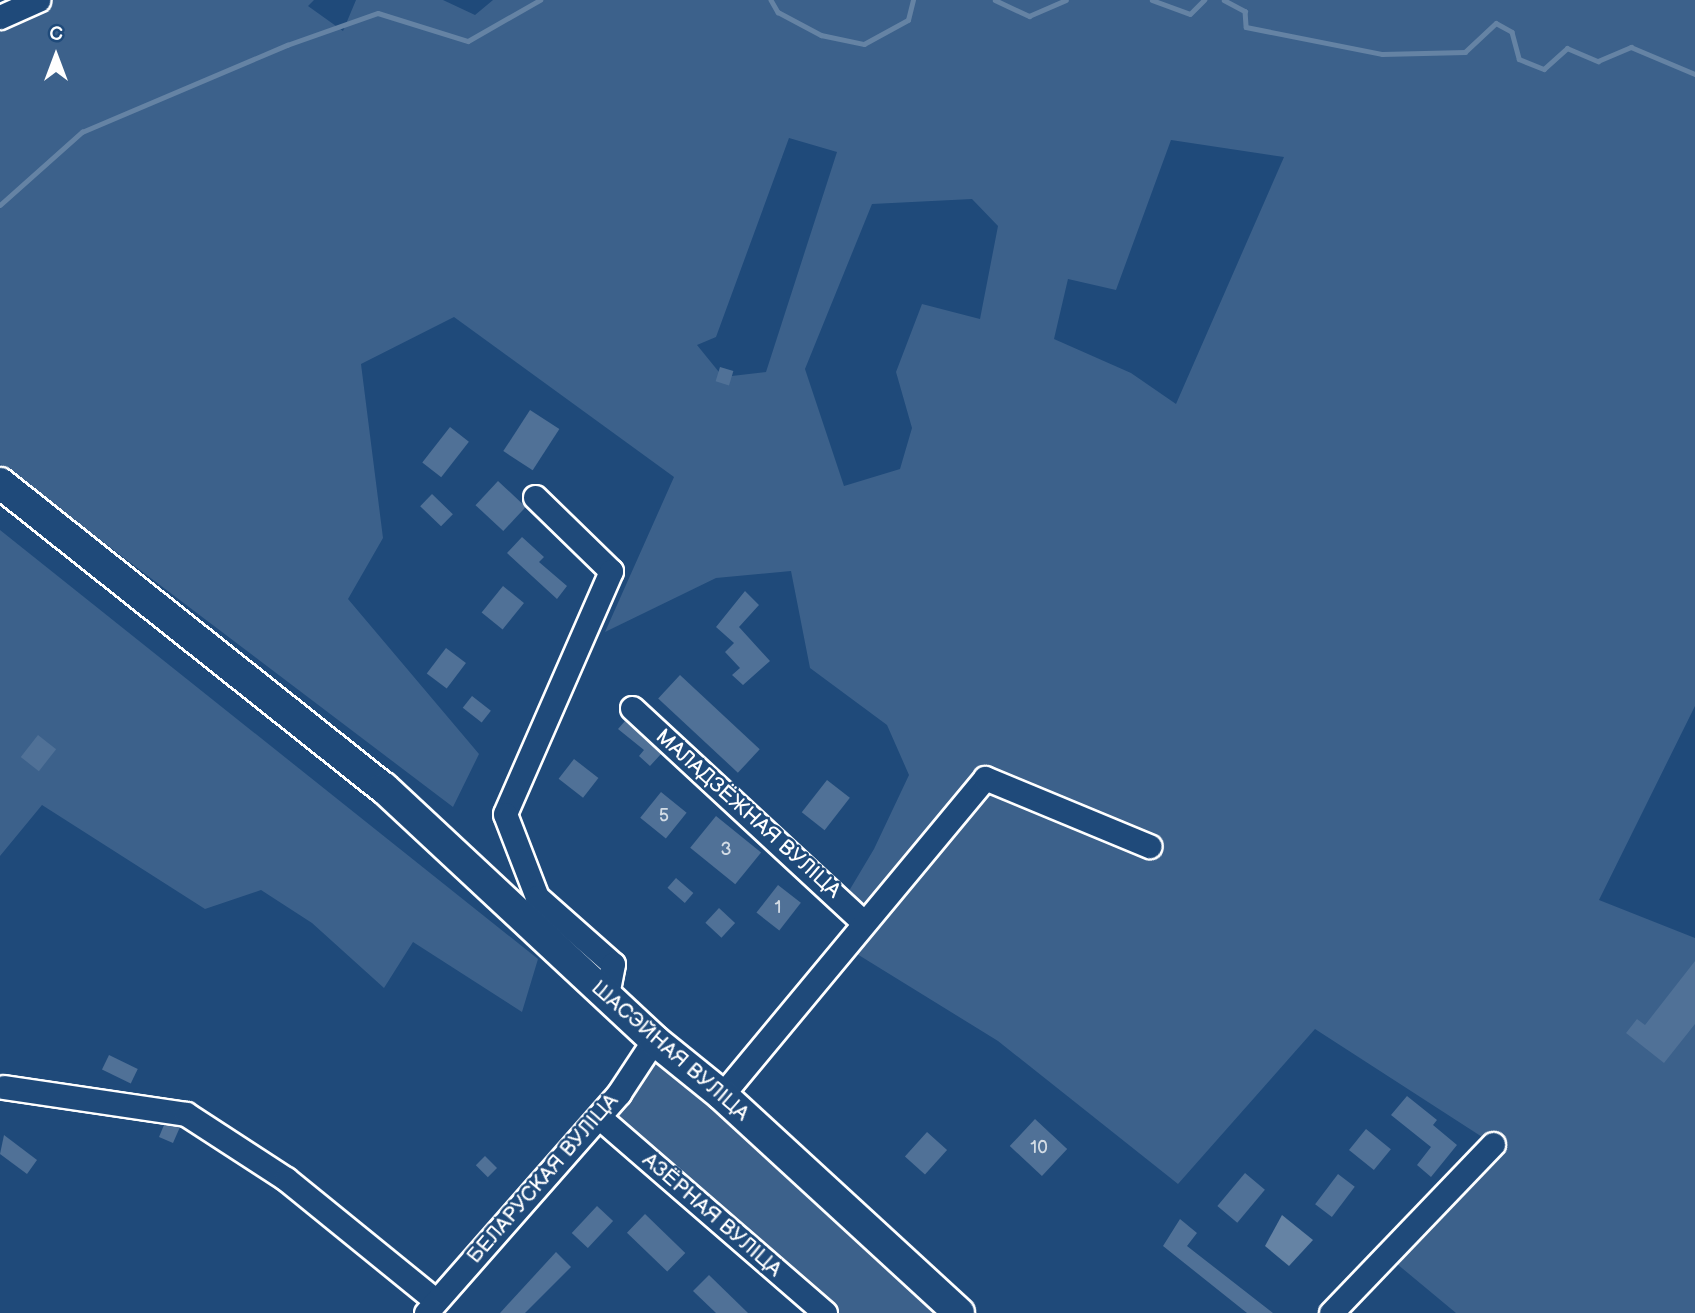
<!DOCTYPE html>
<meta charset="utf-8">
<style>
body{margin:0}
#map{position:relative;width:1695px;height:1313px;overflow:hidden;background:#1f4a7a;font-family:"Balsamiq Sans",sans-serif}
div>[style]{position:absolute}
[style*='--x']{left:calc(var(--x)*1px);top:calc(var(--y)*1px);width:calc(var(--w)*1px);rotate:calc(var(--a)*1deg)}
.green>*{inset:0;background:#3c618b}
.water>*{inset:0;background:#6583a4}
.stream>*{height:4.5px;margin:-2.25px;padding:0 2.25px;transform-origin:2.25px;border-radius:2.25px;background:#6583a4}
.building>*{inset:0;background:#507197;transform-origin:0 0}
.roads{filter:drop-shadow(2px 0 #fff) drop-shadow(-2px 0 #fff) drop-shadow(0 2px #fff) drop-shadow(0 -2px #fff)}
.minor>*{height:23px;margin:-11.5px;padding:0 11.5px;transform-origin:11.5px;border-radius:11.5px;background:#1f4a7a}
.major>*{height:30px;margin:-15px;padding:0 15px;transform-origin:15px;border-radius:15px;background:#1f4a7a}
span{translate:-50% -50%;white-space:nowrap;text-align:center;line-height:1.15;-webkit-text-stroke:5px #1f4a7a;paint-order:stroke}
.number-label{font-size:18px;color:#d3dce5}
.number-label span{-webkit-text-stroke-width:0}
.street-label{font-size:21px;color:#fff}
.north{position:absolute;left:21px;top:21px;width:70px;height:70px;-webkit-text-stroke:5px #1f4a7a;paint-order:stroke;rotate:0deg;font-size:19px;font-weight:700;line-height:28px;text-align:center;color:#fff}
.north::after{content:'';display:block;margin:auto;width:24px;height:32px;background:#fff;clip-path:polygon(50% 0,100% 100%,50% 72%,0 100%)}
</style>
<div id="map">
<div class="green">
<div style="clip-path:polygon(evenodd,52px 0,314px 0,308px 6px,343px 31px,356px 0,443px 0,475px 15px,493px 0,1695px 0,1695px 706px,1599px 900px,1695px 938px,1695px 1313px,1456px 1313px,1385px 1254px,1493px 1144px,1315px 1029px,1178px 1184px,998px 1041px,844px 946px,862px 922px,843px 901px,874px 849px,909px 775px,887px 725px,810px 668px,791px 571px,716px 578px,605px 632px,674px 477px,454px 317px,361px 364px,383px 538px,348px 599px,479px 754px,453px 807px,0 464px,0 25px,52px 0,789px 138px,837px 152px,766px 372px,723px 377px,697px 345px,716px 337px,789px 138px,52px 0,1171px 140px,1284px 157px,1176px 404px,1131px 373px,1054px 339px,1068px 279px,1116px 290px,1171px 140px,52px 0,972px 199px,998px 226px,980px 319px,922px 304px,896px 372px,912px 428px,900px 469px,844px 486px,805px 369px,872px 204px,972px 199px)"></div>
<div style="clip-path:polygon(0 530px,538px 959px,522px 1012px,413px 942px,384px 988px,312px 923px,261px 890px,205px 909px,42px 805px,0 856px)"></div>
<div style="clip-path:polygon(654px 1040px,956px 1313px,825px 1313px,599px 1117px)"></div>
</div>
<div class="water">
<div style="clip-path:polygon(1282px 1215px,1313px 1240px,1289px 1266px,1265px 1246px)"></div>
</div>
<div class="stream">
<div style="--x:771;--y:0;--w:14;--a:60"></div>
<div style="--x:778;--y:12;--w:49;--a:28.1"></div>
<div style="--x:821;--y:35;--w:44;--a:11.8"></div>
<div style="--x:864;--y:44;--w:50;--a:-28.6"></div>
<div style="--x:908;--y:20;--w:21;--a:-76"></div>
<div style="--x:995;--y:0;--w:38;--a:25"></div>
<div style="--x:1029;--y:16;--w:40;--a:-23.4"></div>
<div style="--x:1152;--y:0;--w:40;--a:20.2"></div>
<div style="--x:1190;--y:14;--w:20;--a:-45"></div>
<div style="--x:1224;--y:0;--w:24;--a:28"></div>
<div style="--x:1245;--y:11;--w:16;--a:86"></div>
<div style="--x:1246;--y:27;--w:139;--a:11.2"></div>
<div style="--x:1382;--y:54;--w:83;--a:-1.4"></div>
<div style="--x:1465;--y:52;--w:42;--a:-43.1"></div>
<div style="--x:1496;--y:23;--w:18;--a:29"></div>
<div style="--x:1512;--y:32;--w:28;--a:75"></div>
<div style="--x:1519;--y:59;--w:27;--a:22"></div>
<div style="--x:1544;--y:69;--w:31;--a:-42"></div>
<div style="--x:1567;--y:48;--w:34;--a:23"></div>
<div style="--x:1598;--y:61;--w:36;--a:-23"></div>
<div style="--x:1631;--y:47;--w:69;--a:22.9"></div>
<div style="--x:0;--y:205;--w:110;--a:-41.7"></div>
<div style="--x:82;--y:132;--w:223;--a:-23"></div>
<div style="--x:287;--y:45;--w:96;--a:-19.4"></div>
<div style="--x:378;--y:13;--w:94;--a:17.3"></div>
<div style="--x:468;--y:41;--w:83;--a:-29.7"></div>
</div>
<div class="building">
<div style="left:720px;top:367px;width:14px;height:15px;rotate:17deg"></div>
<div style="left:530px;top:410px;width:35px;height:49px;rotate:33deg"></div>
<div style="left:450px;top:427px;width:24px;height:45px;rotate:38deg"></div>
<div style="left:498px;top:481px;width:38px;height:33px;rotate:43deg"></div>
<div style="left:432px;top:494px;width:29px;height:17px;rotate:44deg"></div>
<div style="clip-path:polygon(522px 537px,544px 557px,539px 562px,567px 586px,557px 599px,507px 553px)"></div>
<div style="left:503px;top:586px;width:27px;height:34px;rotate:39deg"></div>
<div style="clip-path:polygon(745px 591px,759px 605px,739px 627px,770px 661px,743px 685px,732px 675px,740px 668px,725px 652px,734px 643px,716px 627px)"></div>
<div style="left:446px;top:648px;width:25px;height:32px;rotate:37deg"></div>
<div style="left:680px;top:675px;width:109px;height:32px;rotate:43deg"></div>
<div style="left:472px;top:696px;width:24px;height:15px;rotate:38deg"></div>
<div style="clip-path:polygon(625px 721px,661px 754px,650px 766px,639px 756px,644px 750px,618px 729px)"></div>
<div style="left:38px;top:735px;width:23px;height:28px;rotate:38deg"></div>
<div style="left:574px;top:759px;width:31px;height:25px;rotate:38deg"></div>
<div style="left:827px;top:780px;width:29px;height:41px;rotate:38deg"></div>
<div style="left:661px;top:792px;width:33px;height:33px;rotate:39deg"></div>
<div style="left:716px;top:816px;width:58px;height:41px;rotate:39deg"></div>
<div style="left:676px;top:878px;width:23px;height:13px;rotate:41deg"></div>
<div style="left:778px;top:885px;width:29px;height:35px;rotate:38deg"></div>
<div style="left:719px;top:908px;width:22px;height:20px;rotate:43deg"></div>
<div style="clip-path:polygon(1695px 961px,1695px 1024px,1664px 1063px,1626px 1033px,1637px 1019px,1645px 1025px)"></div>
<div style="left:109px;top:1055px;width:32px;height:16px;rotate:26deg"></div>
<div style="clip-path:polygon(1407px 1096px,1437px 1120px,1433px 1125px,1457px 1145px,1431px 1177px,1417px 1165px,1431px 1147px,1391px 1115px)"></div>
<div style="left:1035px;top:1119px;width:44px;height:37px;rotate:43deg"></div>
<div style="clip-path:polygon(164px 1125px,180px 1127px,173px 1143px,159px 1137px)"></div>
<div style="left:1366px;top:1129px;width:32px;height:27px;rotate:39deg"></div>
<div style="left:927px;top:1132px;width:27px;height:33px;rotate:42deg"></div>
<div style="clip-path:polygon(4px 1135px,37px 1160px,27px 1174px,0 1154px)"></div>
<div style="left:485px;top:1156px;width:17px;height:13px;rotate:45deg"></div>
<div style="left:1245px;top:1173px;width:26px;height:43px;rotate:40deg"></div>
<div style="left:1338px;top:1174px;width:21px;height:38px;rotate:37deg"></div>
<div style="left:597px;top:1206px;width:22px;height:37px;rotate:43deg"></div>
<div style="left:645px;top:1214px;width:56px;height:26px;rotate:44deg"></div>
<div style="clip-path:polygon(1180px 1219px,1197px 1233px,1187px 1246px,1273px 1313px,1247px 1313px,1163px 1246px)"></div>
<div style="clip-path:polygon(556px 1252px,571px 1267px,525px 1313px,500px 1313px)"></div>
<div style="clip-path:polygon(709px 1275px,748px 1313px,716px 1313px,693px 1291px)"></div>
</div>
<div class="roads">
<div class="minor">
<div style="--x:0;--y:17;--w:42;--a:-24.1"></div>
<div style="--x:535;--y:497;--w:106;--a:44.2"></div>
<div style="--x:611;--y:571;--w:265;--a:113.6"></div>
<div style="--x:505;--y:814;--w:89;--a:68.9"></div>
<div style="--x:537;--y:897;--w:101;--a:41.4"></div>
<div style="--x:613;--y:964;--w:33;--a:101"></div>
<div style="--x:632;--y:708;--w:315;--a:42.8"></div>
<div style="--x:4;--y:1087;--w:184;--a:8.4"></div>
<div style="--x:186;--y:1114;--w:119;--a:33"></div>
<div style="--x:286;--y:1179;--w:193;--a:39.1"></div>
<div style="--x:722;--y:1095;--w:412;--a:-50.3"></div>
<div style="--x:985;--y:778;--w:178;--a:22.5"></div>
<div style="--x:599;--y:1117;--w:299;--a:40.9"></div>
<div style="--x:426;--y:1313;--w:293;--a:-48.7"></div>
<div style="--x:619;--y:1093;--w:64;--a:-56.6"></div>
<div style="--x:1331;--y:1313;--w:234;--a:-46.2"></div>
</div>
<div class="major">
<div style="--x:0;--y:483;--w:490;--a:38.5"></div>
<div style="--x:384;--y:788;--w:369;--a:43"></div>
<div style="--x:654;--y:1040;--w:87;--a:39"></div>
<div style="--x:722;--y:1095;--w:322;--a:42.6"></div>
</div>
</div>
<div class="number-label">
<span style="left:664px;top:816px">5</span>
<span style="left:726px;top:850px">3</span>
<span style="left:778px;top:908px">1</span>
<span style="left:1039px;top:1148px">10</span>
</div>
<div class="street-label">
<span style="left:748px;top:814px;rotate:42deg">МАЛАДЗЁЖНАЯ ВУЛІЦА</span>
<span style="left:670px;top:1051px;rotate:41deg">ШАСЭЙНАЯ ВУЛІЦА</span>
<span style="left:543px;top:1179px;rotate:-49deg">БЕЛАРУСКАЯ ВУЛІЦА</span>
<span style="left:712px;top:1215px;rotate:41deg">АЗЁРНАЯ ВУЛІЦА</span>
</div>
<div class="north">С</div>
</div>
